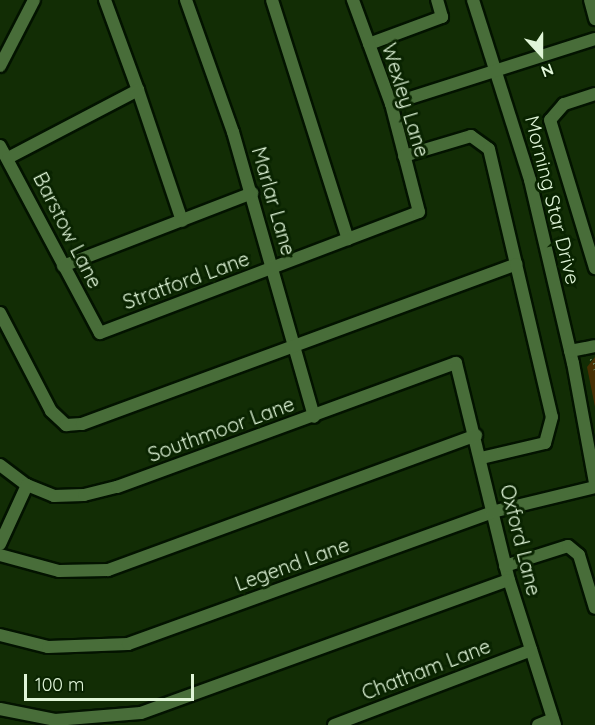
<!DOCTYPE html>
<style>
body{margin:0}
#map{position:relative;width:595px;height:725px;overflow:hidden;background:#122d05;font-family:Quicksand,sans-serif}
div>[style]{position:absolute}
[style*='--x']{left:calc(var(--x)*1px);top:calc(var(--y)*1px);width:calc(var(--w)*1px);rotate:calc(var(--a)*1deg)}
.green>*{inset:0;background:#462f02}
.path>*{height:2px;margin-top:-1px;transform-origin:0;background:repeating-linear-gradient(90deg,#607955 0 1.5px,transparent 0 6px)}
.roads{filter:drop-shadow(2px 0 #031300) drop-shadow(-2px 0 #031300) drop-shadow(0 2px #031300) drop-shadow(0 -2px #031300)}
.minor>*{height:12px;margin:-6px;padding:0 6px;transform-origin:6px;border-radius:6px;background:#486d39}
span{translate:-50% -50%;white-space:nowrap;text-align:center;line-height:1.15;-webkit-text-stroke:6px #092300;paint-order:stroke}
.street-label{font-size:20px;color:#e0f5d8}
.north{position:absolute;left:511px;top:24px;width:60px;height:60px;-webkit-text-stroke:4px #092300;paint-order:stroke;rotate:159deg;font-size:16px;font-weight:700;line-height:24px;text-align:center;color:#e0f5d8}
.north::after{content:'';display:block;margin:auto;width:21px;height:27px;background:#e0f5d8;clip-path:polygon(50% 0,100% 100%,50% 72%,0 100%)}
.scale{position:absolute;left:24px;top:674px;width:170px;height:27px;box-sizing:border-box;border:3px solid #e0f5d8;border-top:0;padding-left:8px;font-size:18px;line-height:21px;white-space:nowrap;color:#e0f5d8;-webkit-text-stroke:4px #092300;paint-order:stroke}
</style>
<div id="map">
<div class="green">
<div style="clip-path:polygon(595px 357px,595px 407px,587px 367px)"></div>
</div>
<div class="path">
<div style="--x:590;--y:359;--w:6;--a:45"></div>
<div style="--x:594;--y:363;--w:12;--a:85"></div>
</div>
<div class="roads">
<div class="minor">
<div style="--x:105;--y:0;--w:96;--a:69.9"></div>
<div style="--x:186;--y:0;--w:140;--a:70.4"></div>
<div style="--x:233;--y:132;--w:296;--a:74.1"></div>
<div style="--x:272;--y:0;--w:251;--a:72.4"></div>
<div style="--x:473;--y:0;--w:189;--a:72.4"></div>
<div style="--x:530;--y:180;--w:188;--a:76.8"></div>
<div style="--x:573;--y:363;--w:122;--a:79.6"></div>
<div style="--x:590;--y:0;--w:20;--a:75"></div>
<div style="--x:369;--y:44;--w:78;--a:-20.3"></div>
<div style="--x:442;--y:17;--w:18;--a:-106"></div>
<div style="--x:0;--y:66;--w:74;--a:-62.7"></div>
<div style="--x:595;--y:94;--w:33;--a:162"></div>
<div style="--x:564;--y:104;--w:21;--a:131"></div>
<div style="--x:550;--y:120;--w:155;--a:73.1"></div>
<div style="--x:391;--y:104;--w:214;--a:-17.7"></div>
<div style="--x:0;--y:146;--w:212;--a:61.9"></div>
<div style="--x:100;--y:333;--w:341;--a:-20.8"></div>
<div style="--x:419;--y:212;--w:112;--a:-104.5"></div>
<div style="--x:391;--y:104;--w:111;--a:-110.1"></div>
<div style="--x:404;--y:156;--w:70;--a:-16.6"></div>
<div style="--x:471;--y:136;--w:22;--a:36"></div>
<div style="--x:489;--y:149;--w:118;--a:76.8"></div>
<div style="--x:8;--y:158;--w:147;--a:-27.6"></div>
<div style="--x:138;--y:90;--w:138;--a:71.4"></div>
<div style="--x:63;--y:266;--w:203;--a:-21.1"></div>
<div style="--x:0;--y:313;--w:110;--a:62.5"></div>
<div style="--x:51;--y:411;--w:21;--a:43"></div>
<div style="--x:66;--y:425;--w:16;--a:-4"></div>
<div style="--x:82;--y:424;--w:463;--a:-20.2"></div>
<div style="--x:516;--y:264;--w:157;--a:76.8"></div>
<div style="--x:552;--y:417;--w:27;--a:105"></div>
<div style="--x:545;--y:443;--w:66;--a:166.8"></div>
<div style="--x:570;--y:351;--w:25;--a:-11"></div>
<div style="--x:0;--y:465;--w:34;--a:37"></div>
<div style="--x:27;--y:485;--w:29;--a:22"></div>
<div style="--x:54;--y:496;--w:30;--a:-2"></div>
<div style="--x:84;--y:495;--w:34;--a:-14"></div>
<div style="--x:117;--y:487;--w:361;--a:-20.1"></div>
<div style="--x:456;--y:363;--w:223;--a:76.3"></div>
<div style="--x:509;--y:580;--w:152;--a:72.4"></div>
<div style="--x:0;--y:544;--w:65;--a:-65.4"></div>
<div style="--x:0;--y:555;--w:61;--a:15.2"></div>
<div style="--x:59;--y:571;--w:49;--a:-1.2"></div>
<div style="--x:108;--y:570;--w:392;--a:-20.1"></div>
<div style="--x:505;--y:566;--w:66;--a:-17.6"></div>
<div style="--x:568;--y:546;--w:14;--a:39"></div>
<div style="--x:579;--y:555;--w:55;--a:73.2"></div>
<div style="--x:0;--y:635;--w:49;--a:14"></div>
<div style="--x:48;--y:647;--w:80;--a:-2.1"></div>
<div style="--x:128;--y:644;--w:387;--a:-19.9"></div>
<div style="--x:492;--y:512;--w:106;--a:-13.6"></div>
<div style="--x:0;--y:709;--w:56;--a:11.3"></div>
<div style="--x:55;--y:720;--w:86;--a:-4.7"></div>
<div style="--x:141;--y:713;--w:391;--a:-19.9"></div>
<div style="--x:334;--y:725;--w:211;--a:-20.8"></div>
<div style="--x:538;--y:725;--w:16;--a:-22"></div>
</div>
</div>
<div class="street-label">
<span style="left:406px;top:100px;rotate:73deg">Wexley Lane</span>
<span style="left:553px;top:200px;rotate:76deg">Morning Star Drive</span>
<span style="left:274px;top:201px;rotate:74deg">Marlar Lane</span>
<span style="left:68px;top:230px;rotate:63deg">Barstow Lane</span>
<span style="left:186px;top:280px;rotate:-20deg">Stratford Lane</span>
<span style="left:221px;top:429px;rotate:-20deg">Southmoor Lane</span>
<span style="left:521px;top:540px;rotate:76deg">Oxford Lane</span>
<span style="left:292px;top:564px;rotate:-20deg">Legend Lane</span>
<span style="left:426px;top:669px;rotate:-21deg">Chatham Lane</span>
</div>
<div class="north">N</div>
<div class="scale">100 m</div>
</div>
